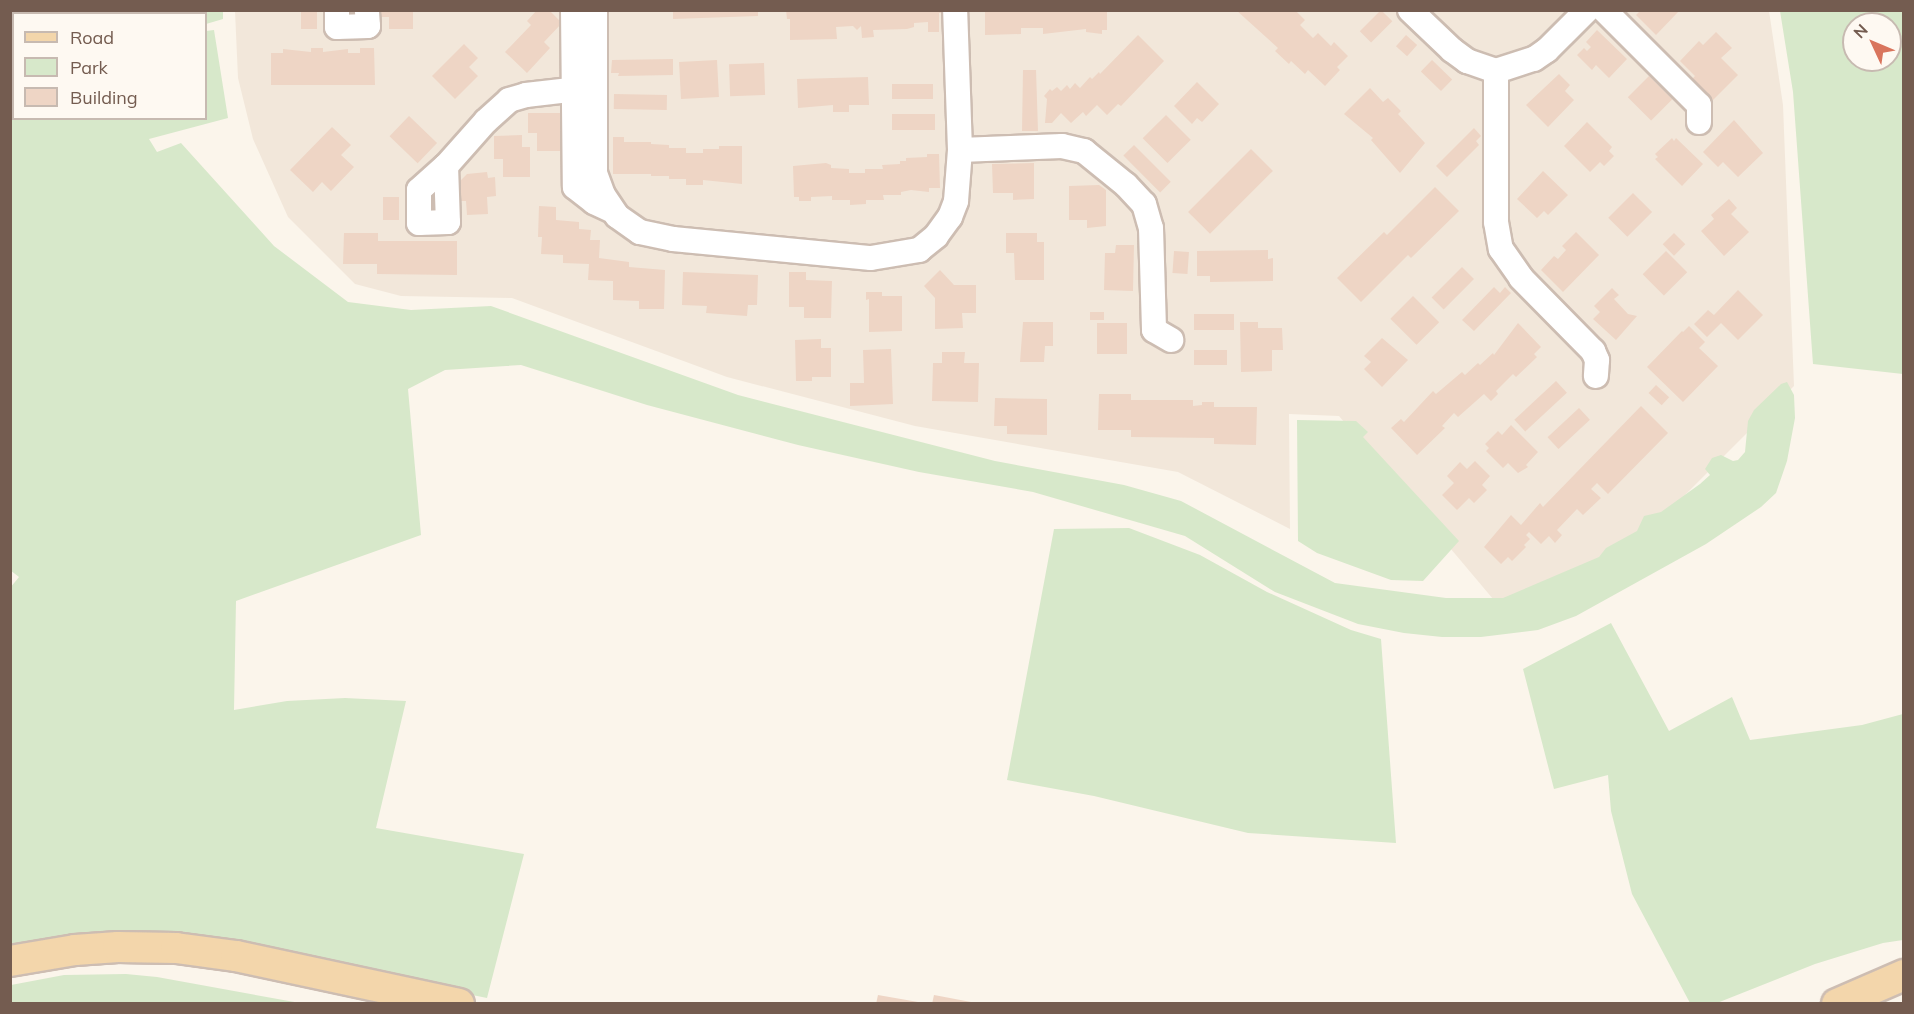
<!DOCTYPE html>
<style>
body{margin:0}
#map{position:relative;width:1914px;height:1014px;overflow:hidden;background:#fbf5eb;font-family:Mulish,sans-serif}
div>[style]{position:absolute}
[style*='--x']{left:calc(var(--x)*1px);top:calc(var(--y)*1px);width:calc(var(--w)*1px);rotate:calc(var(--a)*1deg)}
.residential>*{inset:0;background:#f2e7da}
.green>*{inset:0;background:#d7e8ca}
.building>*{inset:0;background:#eed5c5;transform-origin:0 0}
.roads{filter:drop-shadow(2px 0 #cdbdb2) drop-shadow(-2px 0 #cdbdb2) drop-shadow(0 2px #cdbdb2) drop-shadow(0 -2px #cdbdb2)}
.minor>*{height:24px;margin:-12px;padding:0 12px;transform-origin:12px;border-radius:12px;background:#fff}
.major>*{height:30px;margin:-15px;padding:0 15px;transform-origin:15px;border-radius:15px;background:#f3d6ab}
span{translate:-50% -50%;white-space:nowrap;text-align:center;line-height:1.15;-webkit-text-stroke:4.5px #fef9f2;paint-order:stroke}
.frame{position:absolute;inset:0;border:12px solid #745c50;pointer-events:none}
.legend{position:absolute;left:12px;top:12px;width:195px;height:108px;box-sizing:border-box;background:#fef9f2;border:2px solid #c7bab1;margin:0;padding:8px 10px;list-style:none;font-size:18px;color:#745c50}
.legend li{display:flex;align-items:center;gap:12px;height:30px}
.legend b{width:30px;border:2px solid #c7bab1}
.north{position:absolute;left:1842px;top:12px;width:60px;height:60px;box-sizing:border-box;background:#fef9f2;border:2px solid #c7bab1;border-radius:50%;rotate:314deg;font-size:16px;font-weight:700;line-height:24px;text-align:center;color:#745c50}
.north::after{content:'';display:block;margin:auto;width:21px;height:27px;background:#d9755d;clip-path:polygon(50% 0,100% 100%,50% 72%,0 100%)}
</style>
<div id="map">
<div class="residential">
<div style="clip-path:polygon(235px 11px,1769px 11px,1783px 105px,1794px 386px,1601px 579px,1509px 618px,1339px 416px,1289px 414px,1290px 529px,1178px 472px,915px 426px,727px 377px,512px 298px,401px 296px,355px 284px,288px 217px,253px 139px,238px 78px)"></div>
</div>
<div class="green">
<div style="clip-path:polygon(155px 10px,155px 13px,14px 14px,14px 118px,206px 118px,206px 31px,214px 30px,228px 118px,149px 139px,157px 152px,181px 143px,274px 246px,348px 302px,411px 310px,491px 306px,738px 395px,995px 461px,1124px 485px,1181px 501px,1335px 583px,1446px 598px,1503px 598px,1599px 557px,1606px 548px,1637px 531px,1644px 516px,1661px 512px,1700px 484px,1710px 475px,1705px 469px,1712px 458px,1721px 455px,1733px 461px,1738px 460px,1745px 452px,1748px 421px,1754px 410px,1781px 384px,1787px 382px,1794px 395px,1795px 418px,1787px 461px,1776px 493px,1761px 507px,1706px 544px,1576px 616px,1538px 630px,1481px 637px,1442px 637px,1404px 633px,1358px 624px,1275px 592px,1185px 536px,1033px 492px,919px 472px,798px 445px,647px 405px,521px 365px,445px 370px,408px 389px,421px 535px,236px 601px,234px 710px,287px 701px,345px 698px,406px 701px,376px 828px,524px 854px,487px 998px,211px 942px,11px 950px,10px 588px,19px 577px,10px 570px,10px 11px)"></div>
<div style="clip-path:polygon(168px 11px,223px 11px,223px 19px,206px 24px,206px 14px,169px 13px)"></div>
<div style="clip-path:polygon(evenodd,1780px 11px,1903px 11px,1903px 374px,1813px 364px,1793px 92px,1780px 11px,1854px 24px,1890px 24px,1890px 60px,1854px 60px,1854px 24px)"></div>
<div style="clip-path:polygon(1297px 420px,1356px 421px,1368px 432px,1363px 437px,1459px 541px,1423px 581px,1391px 580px,1317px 553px,1298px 541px)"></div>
<div style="clip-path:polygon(1129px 528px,1200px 555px,1267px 592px,1351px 630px,1381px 639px,1396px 843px,1248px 833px,1094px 796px,1007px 780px,1054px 529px)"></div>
<div style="clip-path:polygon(1611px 623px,1669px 731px,1732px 697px,1750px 740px,1862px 725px,1903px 714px,1903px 940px,1883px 943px,1815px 964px,1717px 1003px,1690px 1003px,1632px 894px,1611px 811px,1608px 775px,1554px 789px,1523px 669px)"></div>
<div style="clip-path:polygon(126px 974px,157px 977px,300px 1003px,11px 1003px,11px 985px,64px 975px)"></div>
</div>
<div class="building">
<div style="left:301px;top:10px;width:16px;height:19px"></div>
<div style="clip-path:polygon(379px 10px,413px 10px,413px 29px,389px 29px,389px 17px,379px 17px)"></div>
<div style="clip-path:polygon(537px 10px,549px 10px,562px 23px,544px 42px,550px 48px,527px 73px,505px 52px,531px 25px,527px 21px)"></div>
<div style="clip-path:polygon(673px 10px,758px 10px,758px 16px,673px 19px)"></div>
<div style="clip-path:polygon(786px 10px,943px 10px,943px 13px,939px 13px,939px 32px,928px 32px,928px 22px,914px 23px,914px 27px,907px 29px,873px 30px,874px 37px,862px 38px,861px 26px,857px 30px,853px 26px,836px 27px,837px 39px,790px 40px,790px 19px,787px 19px)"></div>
<div style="clip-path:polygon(985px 10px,1107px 10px,1107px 30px,1102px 30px,1102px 34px,1086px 32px,1086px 29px,1043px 34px,1043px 28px,1021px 28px,1021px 34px,985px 35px)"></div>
<div style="clip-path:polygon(1236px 10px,1295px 10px,1305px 20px,1300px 25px,1313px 38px,1318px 33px,1331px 46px,1334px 42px,1348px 56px,1337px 67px,1340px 70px,1325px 86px,1308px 70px,1305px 74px,1291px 61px,1289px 64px,1275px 51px,1278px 48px)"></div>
<div style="left:1381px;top:10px;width:16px;height:30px;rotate:45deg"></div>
<div style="clip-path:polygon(1641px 10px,1680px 10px,1656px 35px,1636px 15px)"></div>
<div style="clip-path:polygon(1597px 30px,1627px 59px,1609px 78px,1596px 65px,1592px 70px,1577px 55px,1584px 48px,1587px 51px,1591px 47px,1586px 42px)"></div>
<div style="clip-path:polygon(1716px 32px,1732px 48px,1721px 58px,1738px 75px,1713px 100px,1692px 79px,1695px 76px,1680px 61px,1699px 41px,1703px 45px)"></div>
<div style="clip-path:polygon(1138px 35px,1164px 61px,1121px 106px,1118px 104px,1107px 115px,1097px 105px,1086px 116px,1083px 112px,1071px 123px,1061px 113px,1052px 123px,1045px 123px,1047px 99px,1044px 96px,1050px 89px,1052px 91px,1057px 87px,1061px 91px,1067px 85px,1070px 89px,1075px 83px,1080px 88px,1090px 77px,1092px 79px,1099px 72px,1100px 74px)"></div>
<div style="left:1406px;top:35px;width:15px;height:15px;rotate:42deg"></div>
<div style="clip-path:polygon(464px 44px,478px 58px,469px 67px,478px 76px,455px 99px,432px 76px)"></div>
<div style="clip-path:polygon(311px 48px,323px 48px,323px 52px,348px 49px,348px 53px,360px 53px,360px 48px,374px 48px,375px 85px,271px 85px,271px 53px,283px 53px,283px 49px,311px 52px)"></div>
<div style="clip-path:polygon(673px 59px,673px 75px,618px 76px,619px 73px,611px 73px,612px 60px)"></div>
<div style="left:717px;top:60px;width:37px;height:38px;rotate:87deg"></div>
<div style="left:1432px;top:60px;width:28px;height:16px;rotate:44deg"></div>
<div style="left:764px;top:63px;width:32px;height:35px;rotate:88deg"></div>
<div style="clip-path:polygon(1023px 70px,1036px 70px,1038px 131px,1022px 131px)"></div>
<div style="clip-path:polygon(1559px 74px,1570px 85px,1565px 91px,1574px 100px,1548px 127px,1526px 105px)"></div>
<div style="left:1649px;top:76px;width:33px;height:30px;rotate:45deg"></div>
<div style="clip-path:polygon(868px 77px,869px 105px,849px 105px,849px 112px,833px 112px,833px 105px,798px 108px,797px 79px)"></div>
<div style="clip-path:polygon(1197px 82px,1219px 104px,1202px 122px,1197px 118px,1192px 124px,1174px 106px)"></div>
<div style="left:892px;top:84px;width:41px;height:15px"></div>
<div style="clip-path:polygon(1370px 88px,1383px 102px,1388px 98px,1401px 111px,1398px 114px,1425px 143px,1400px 173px,1371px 140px,1373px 138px,1344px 114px)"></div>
<div style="left:614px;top:94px;width:53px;height:15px;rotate:1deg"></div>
<div style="clip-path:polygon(528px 113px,562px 113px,562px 151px,537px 151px,537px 133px,528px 133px)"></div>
<div style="left:935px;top:114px;width:16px;height:43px;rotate:90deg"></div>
<div style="left:1166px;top:115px;width:35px;height:33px;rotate:45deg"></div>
<div style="left:409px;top:116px;width:39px;height:28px;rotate:44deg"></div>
<div style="clip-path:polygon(1734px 120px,1763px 153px,1738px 177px,1723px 162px,1718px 167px,1703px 152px)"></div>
<div style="clip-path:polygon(1587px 122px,1612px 147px,1609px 151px,1614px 156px,1604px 166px,1600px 162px,1590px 172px,1564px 146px)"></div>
<div style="clip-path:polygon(332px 127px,351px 145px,341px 155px,354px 167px,331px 191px,322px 182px,313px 192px,290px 170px)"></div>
<div style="clip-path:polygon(1474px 128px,1481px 136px,1476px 141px,1479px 145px,1447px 177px,1436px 166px)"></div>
<div style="clip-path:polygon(522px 135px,522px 147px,530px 147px,530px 177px,503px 177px,503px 159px,494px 159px,494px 136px)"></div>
<div style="clip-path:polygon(613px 137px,624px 137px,624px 142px,651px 142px,651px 144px,669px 145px,669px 148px,686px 148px,686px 153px,703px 153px,703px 149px,719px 149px,719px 146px,742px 146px,742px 184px,703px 180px,703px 185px,686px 185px,686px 179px,669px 179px,669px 176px,651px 176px,651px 174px,613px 174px)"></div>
<div style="clip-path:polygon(1672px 138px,1674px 141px,1676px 138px,1703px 164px,1682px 186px,1655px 159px,1658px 157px,1655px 154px)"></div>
<div style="left:1134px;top:145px;width:52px;height:15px;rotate:45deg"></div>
<div style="left:1251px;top:149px;width:31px;height:89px;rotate:45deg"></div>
<div style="clip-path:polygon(927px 154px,939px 154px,940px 188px,929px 188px,929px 192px,911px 190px,901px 192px,901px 195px,883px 195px,884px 200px,866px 200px,866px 204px,850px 205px,850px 200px,832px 200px,832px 196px,811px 197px,811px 201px,799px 201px,799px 197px,794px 197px,793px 166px,826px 163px,831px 165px,831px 168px,849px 169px,849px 173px,865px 173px,865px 169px,883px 169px,882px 165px,900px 164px,900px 161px,906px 161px,906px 158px,927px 157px)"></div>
<div style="clip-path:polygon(1034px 163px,1034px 199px,1013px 200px,1013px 193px,993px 193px,992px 164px)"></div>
<div style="clip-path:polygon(1543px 171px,1568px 195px,1548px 215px,1544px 211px,1537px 218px,1517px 199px)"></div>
<div style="clip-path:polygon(487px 172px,488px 178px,495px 177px,496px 196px,487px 197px,488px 214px,467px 215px,466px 201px,459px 201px,457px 184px,467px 174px)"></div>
<div style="clip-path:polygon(1099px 185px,1106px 190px,1106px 226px,1087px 228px,1087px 220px,1069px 220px,1069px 186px)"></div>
<div style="clip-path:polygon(1435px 187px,1459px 211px,1411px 258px,1408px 255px,1361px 302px,1337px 278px,1384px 232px,1387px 235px)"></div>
<div style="left:1633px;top:193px;width:27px;height:35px;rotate:45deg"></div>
<div style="left:383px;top:197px;width:16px;height:23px"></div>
<div style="clip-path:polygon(1729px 199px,1737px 208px,1731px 214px,1749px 232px,1724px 256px,1701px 231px,1714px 219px,1711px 215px)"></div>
<div style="clip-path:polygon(539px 206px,556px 207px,556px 220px,579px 222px,579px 229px,591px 230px,590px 240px,600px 240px,599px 258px,629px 262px,629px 267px,665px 270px,664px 309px,639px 309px,639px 301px,613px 300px,613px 281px,588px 280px,589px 264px,563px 263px,563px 255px,541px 254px,542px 237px,538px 237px)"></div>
<div style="clip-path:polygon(1576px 232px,1599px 255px,1563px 292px,1541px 270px,1554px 256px,1558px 259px,1566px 250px,1562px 246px)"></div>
<div style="clip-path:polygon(344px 233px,378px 233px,378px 241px,457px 241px,457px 275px,377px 274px,377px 264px,343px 264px)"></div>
<div style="clip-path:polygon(1006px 233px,1037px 233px,1037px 242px,1044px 242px,1044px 280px,1015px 280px,1014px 253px,1006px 253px)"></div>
<div style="left:1674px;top:233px;width:16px;height:16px;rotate:45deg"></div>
<div style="clip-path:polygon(1116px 245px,1134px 245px,1133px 291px,1104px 290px,1105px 253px,1115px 253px)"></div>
<div style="clip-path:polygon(1268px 250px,1268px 259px,1273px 258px,1273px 281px,1210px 282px,1210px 276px,1197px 276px,1197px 251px)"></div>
<div style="left:1174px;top:251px;width:15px;height:22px;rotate:4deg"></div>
<div style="left:1666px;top:251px;width:30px;height:33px;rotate:45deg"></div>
<div style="left:1462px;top:267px;width:17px;height:43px;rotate:45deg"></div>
<div style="clip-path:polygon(940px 270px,954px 285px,976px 285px,976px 313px,962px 313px,963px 328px,935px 329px,935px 298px,924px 286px)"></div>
<div style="clip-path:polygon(683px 272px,758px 275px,757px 305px,748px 305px,747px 316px,706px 313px,707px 306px,682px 305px)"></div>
<div style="clip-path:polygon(789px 272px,806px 272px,806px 280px,832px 281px,831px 318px,804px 318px,804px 307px,789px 307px)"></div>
<div style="clip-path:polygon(1494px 287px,1500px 293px,1505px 287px,1511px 293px,1474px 331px,1462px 320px)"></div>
<div style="clip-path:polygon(1612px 288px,1619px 295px,1614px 299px,1628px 314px,1637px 316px,1616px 340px,1593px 319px,1600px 312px,1594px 306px)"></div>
<div style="clip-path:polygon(1738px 290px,1763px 315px,1738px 340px,1721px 323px,1707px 337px,1694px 324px,1708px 310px,1714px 315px)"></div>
<div style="clip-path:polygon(866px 292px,882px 292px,882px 296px,902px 296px,902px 331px,869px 332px,869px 299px,866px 300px)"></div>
<div style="left:1413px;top:296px;width:37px;height:32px;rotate:45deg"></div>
<div style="left:1090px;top:312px;width:14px;height:8px"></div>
<div style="left:1234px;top:314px;width:16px;height:40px;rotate:90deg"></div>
<div style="clip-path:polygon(1023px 322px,1053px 322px,1053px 346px,1045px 346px,1044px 362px,1020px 362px)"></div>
<div style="clip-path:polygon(1240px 322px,1258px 322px,1258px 328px,1282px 328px,1283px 350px,1272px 350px,1272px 371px,1241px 372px)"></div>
<div style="left:1097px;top:323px;width:30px;height:31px"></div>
<div style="clip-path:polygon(1518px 323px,1541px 347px,1534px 354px,1537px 357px,1516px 377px,1513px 374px,1496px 391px,1498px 394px,1491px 401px,1484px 394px,1458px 417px,1454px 413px,1442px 426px,1445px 428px,1417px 455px,1391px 428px,1401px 419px,1404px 422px,1433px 391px,1436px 394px,1462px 372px,1465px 375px,1478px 363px,1480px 365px,1493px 353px,1494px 355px)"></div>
<div style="clip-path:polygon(1689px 326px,1705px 342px,1699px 348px,1718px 366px,1683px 402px,1647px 367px,1682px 331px,1683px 332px)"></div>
<div style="clip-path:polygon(1382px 338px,1408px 360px,1382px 387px,1364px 369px,1371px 362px,1364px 356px)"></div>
<div style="clip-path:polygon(821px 339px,821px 348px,831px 348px,831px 377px,812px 377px,812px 381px,796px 381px,795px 340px)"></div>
<div style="clip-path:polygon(891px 349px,893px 404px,850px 406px,850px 383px,864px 383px,863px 350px)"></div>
<div style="left:1194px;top:350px;width:33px;height:15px"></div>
<div style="clip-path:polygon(942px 352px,965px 352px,964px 363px,979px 363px,978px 402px,932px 401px,933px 363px,942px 363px)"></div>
<div style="left:1556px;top:381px;width:16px;height:57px;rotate:47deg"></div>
<div style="left:1656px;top:385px;width:18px;height:11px;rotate:43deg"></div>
<div style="clip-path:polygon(1099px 394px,1131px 394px,1131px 400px,1193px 400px,1193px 406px,1202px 405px,1202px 402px,1214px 402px,1214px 407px,1257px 407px,1256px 445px,1214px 444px,1214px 438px,1131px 437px,1131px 430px,1098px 430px)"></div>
<div style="clip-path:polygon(995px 398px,1047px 399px,1047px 435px,1007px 434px,1007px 426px,994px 426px)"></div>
<div style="clip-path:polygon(1641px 406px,1668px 433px,1608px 494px,1597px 483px,1591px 489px,1601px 498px,1583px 515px,1577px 509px,1557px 530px,1562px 535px,1555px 543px,1549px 536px,1541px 544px,1529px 532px,1526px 535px,1530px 539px,1524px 545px,1526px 547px,1512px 561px,1508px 557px,1501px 564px,1484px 547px,1511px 515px,1521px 525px,1540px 503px,1543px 507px)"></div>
<div style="left:1579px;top:408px;width:16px;height:43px;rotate:47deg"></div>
<div style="clip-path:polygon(1511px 425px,1538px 452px,1526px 465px,1528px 467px,1518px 473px,1508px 463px,1503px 468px,1486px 451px,1489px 448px,1485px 444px,1498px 431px,1502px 435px)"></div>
<div style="clip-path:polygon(1475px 461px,1490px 476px,1482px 485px,1487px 490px,1474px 503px,1469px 498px,1457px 510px,1442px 495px,1454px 483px,1447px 476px,1460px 462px,1467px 469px)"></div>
<div style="clip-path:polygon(878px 995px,918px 1002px,918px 1004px,876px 1004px)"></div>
<div style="clip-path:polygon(934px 995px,971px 1002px,971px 1004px,932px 1004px)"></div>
</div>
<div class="roads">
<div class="minor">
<div style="--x:337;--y:10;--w:17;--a:90"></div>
<div style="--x:337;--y:27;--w:31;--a:-2"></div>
<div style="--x:368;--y:26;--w:16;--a:-94"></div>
<div style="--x:573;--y:10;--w:177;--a:89.4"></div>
<div style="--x:575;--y:187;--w:24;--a:38"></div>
<div style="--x:594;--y:202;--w:19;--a:25"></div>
<div style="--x:595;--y:10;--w:163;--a:90"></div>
<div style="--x:595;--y:173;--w:23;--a:70"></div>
<div style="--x:603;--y:195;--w:25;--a:56"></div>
<div style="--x:617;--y:216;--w:28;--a:35"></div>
<div style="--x:640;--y:232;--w:34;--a:12"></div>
<div style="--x:673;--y:239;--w:199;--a:5.5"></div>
<div style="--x:871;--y:258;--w:49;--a:-9.5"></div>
<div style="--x:919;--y:250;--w:22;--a:-39"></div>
<div style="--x:936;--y:236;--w:24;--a:-54"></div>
<div style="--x:950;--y:217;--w:17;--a:-69"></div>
<div style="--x:956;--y:201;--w:51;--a:-85.5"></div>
<div style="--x:960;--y:150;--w:140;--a:-92"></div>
<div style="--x:1410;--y:10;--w:58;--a:43.6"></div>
<div style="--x:1452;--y:50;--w:19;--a:36"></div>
<div style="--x:1467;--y:61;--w:31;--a:19"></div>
<div style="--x:1496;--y:71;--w:40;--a:-18"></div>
<div style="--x:1534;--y:59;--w:16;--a:-35"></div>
<div style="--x:1547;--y:50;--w:57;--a:-45"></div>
<div style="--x:1604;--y:10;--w:134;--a:45"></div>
<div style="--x:1699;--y:105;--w:17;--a:90"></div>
<div style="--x:1496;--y:71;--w:151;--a:90"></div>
<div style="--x:1496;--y:222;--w:27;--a:80"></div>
<div style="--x:1501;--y:249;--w:35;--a:55"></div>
<div style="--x:1521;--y:278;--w:103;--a:45.4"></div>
<div style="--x:1593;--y:351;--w:10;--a:66"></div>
<div style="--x:1597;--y:360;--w:16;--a:94"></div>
<div style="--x:960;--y:150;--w:102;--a:-2.2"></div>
<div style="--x:1062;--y:146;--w:23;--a:13"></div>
<div style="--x:1084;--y:151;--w:54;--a:39"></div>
<div style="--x:1126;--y:185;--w:26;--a:47"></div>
<div style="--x:1144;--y:204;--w:25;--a:74"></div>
<div style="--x:1151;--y:228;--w:102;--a:88.3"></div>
<div style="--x:1154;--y:330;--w:20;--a:30"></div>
<div style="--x:446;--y:166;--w:56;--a:88"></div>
<div style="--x:448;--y:222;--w:29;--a:178"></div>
<div style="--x:419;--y:223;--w:33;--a:-90"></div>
<div style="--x:419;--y:190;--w:36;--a:-42"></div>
<div style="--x:446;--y:166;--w:60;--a:-48.4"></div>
<div style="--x:486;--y:121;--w:31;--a:-42"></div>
<div style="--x:509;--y:100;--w:18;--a:-16"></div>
<div style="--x:526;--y:95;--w:69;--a:-6.6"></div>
</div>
<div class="major">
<div style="--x:10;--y:961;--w:66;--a:-9.6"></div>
<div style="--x:75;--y:950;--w:43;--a:-4"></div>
<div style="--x:118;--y:947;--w:58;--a:1"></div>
<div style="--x:176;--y:948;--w:61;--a:7.6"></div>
<div style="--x:236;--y:956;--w:228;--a:12.1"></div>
<div style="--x:1837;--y:1004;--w:73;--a:-23.4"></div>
</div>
</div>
<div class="frame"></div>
<ul class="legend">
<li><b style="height:8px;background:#f3d6ab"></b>Road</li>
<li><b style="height:16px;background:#d7e8ca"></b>Park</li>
<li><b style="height:16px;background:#eed5c5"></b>Building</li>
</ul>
<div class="north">N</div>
</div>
